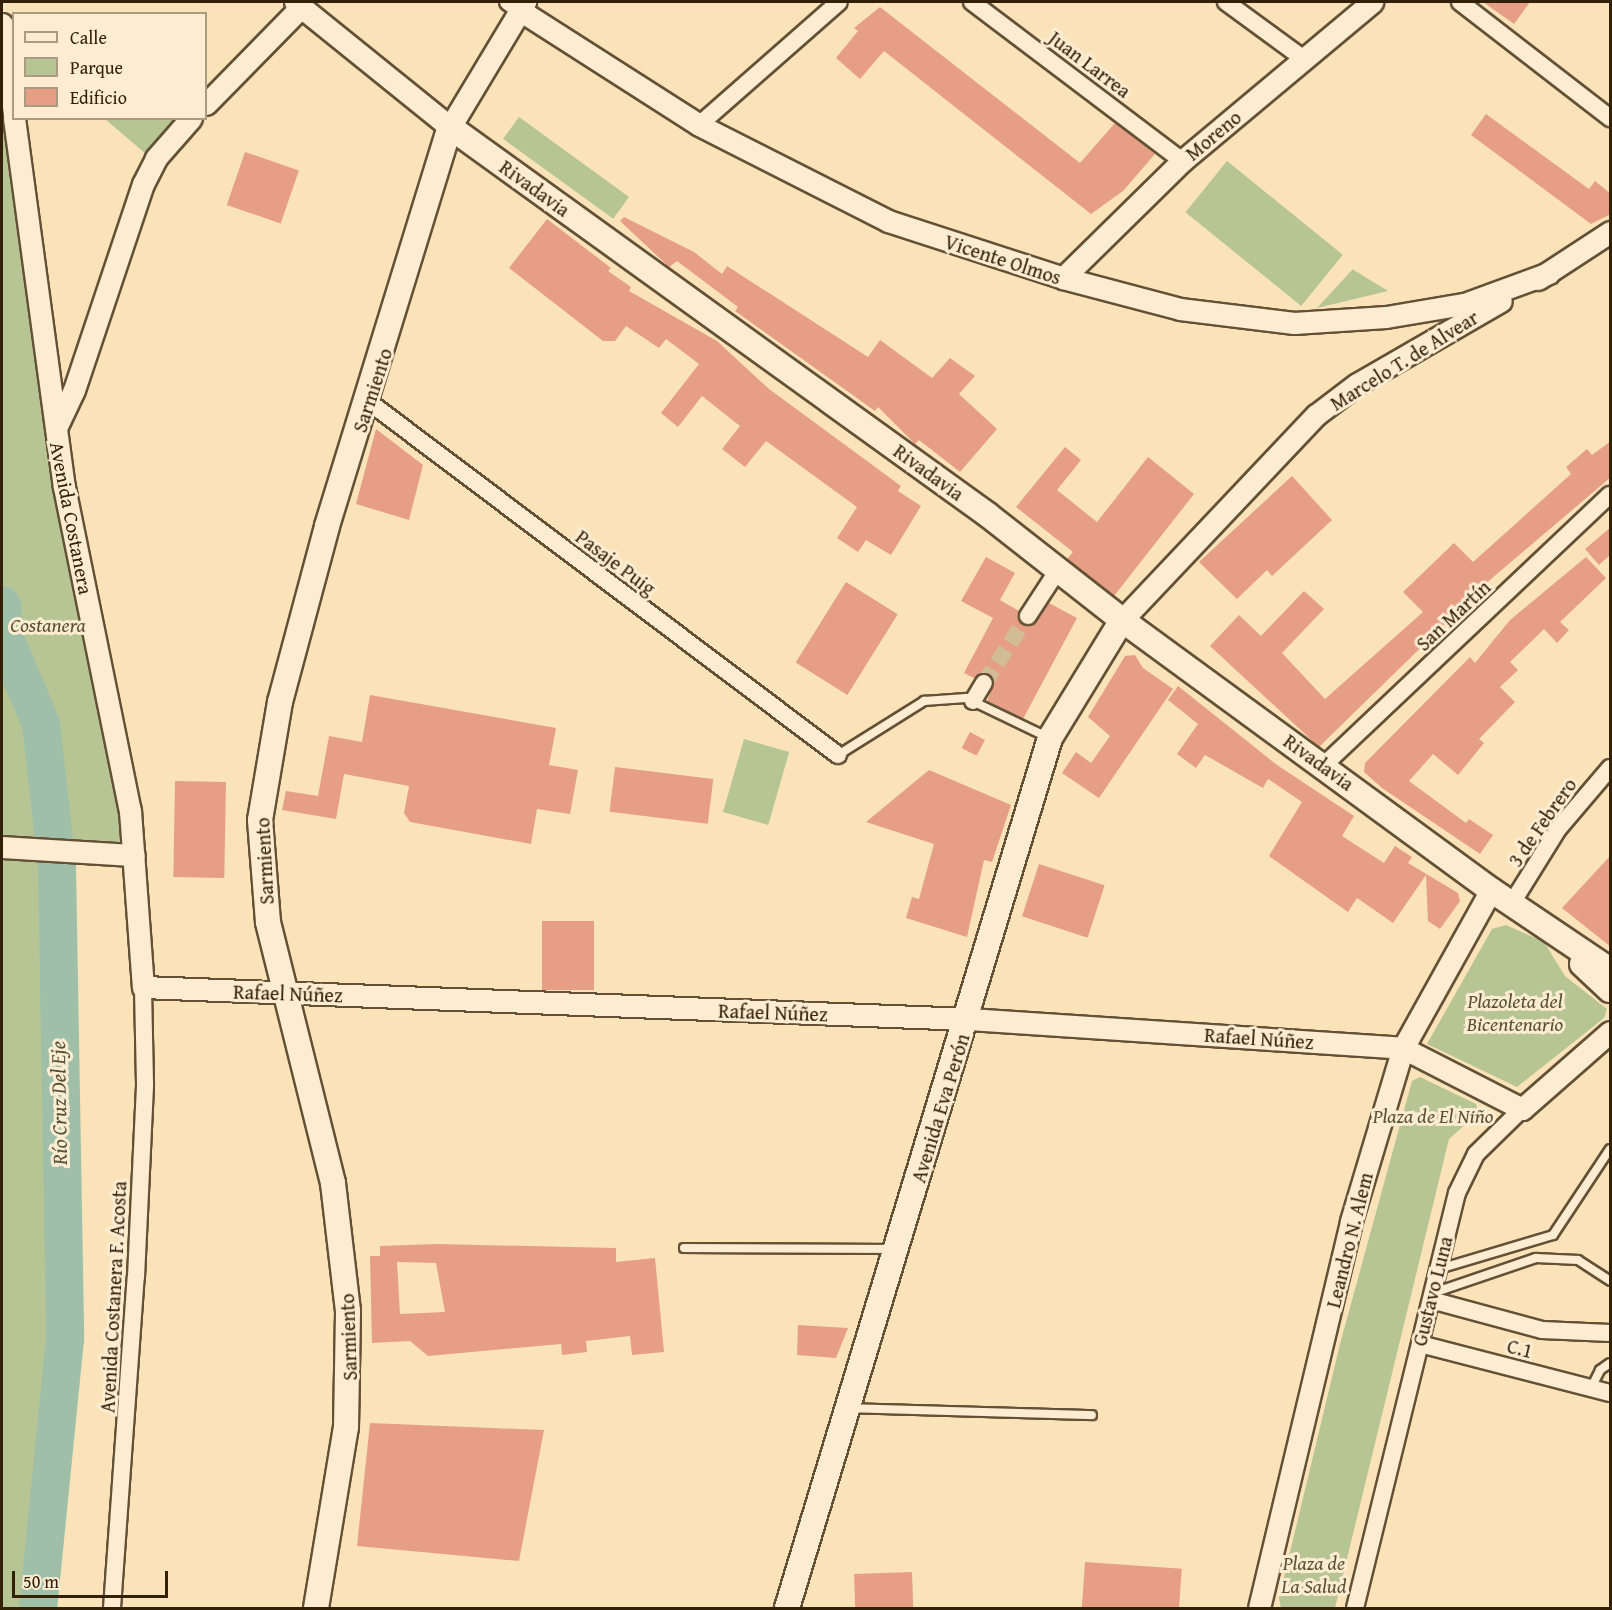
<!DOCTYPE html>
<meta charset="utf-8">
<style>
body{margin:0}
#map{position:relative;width:1612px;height:1610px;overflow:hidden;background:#fae3b9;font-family:"Gentium Book Plus",serif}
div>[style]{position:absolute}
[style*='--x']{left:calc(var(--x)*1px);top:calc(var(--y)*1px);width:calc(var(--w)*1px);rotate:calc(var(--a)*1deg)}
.green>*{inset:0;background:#b7c594;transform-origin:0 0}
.river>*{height:38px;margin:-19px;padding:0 19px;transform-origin:19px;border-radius:19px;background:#9fbfa9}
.building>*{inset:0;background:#e69f84;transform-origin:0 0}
.minor-tunnel>*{height:16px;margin-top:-8px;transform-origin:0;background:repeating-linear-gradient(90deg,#d2bc96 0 16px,transparent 0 24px)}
.roads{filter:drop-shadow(2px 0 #645135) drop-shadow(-2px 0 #645135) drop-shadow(0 2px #645135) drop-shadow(0 -2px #645135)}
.service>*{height:8px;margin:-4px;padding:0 4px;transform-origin:4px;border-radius:4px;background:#fcedd2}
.minor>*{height:16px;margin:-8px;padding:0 8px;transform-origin:8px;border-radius:8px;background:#fcedd2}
.tertiary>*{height:21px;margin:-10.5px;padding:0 10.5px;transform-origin:10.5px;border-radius:10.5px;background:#fcedd2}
.secondary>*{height:24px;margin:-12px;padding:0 12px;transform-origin:12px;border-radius:12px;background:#fcedd2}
span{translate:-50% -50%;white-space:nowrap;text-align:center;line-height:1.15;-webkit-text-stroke:6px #fcedd2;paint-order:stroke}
.street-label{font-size:20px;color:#322009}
.park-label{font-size:20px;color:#5a5233;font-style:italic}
.water-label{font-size:21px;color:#535039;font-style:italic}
.frame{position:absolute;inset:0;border:3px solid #322009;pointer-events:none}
.legend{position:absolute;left:12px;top:12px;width:195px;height:108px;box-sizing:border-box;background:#fcedd2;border:2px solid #ab9b82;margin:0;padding:8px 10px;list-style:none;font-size:18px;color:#322009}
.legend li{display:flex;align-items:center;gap:12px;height:30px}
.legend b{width:30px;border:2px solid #ab9b82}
.scale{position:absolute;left:12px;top:1571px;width:156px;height:27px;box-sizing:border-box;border:3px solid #322009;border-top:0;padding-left:8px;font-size:18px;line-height:21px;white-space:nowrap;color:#322009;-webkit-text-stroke:4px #fcedd2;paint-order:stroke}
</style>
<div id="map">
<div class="green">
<div style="clip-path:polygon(2px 24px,134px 855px,55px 849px,65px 1339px,38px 1608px,2px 1608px)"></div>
<div style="left:519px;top:117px;width:136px;height:27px;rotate:36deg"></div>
<div style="clip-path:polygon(105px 119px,177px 119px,146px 154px)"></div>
<div style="left:1227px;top:161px;width:149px;height:66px;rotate:39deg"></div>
<div style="clip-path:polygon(1352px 269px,1388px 291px,1317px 308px,1352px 270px)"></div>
<div style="left:744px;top:739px;width:47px;height:76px;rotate:16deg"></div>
<div style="clip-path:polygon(1506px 925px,1544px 942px,1565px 976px,1607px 1009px,1604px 1018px,1517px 1087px,1427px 1044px,1492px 929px)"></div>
<div style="clip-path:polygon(1420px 1077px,1476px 1104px,1478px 1113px,1449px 1139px,1335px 1608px,1281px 1608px,1279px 1598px,1340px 1344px,1412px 1081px)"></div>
</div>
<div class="river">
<div style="--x:2;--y:605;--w:31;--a:86"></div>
<div style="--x:4;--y:636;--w:95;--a:67.2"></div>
<div style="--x:41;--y:724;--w:144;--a:83.6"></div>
<div style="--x:57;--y:867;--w:472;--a:89"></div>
<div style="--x:65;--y:1339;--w:270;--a:95.7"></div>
</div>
<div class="building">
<div style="clip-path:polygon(1483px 2px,1530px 2px,1514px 24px)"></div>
<div style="clip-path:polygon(880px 7px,1080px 163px,1115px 123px,1155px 154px,1123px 191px,1091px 214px,884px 51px,860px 79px,836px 58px,858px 31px,854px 28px)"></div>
<div style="clip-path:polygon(1486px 114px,1589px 189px,1595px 181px,1611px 194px,1611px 214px,1591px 224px,1471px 135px)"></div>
<div style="left:245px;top:152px;width:57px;height:56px;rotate:19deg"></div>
<div style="clip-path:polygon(624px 217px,694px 252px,722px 274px,727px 266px,868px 357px,880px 340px,932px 378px,950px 358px,975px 376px,959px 394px,997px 429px,960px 472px,919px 440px,915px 444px,878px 407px,875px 411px,735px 311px,738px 307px,677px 261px,669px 267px,620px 221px)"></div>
<div style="clip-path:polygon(547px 219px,611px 268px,608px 271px,631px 287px,629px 291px,717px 341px,769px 389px,901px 486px,898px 491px,921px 506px,891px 555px,866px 540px,858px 552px,837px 538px,857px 507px,766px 441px,745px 467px,722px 449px,740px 426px,702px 396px,678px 427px,661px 413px,699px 364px,666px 339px,659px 348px,626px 326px,615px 341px,603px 341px,509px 268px)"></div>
<div style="clip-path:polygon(376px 429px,423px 465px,409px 520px,356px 504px)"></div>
<div style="clip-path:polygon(1611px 441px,1611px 477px,1491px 579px,1319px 747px,1210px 646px,1239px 615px,1261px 636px,1304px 591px,1324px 609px,1282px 653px,1325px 699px,1423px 612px,1403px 592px,1454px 543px,1473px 562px,1571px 474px,1566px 467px,1587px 449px,1592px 455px)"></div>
<div style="clip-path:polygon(1065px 447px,1081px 460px,1057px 490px,1097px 522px,1148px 457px,1194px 494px,1114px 596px,1067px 559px,1073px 552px,1016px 507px)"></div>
<div style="clip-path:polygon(1292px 476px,1332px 520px,1272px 576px,1267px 570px,1237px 599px,1199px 562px)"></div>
<div style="clip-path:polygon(1611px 527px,1611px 554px,1599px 565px,1585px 549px)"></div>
<div style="clip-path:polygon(986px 557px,1015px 573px,1000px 600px,1019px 611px,1022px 624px,1033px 625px,1049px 603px,1077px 618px,1023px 719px,987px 701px,994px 684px,990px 674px,974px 678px,964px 673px,993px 618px,961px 601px)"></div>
<div style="clip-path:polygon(1586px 557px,1606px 578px,1560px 622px,1569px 630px,1557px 643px,1544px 629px,1510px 662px,1518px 670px,1500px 687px,1515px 702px,1479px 739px,1484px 743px,1458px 775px,1433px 754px,1409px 781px,1466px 823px,1469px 819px,1493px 835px,1480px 854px,1382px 788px,1364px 772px,1365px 763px,1470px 657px,1475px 663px,1510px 620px)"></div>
<div style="left:846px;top:582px;width:61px;height:95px;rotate:32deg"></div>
<div style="clip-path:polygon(1135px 655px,1143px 668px,1173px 689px,1099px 798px,1062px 773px,1076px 752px,1091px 763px,1110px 736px,1088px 717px,1125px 656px)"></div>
<div style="clip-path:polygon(1178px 686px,1277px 765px,1354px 816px,1342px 836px,1384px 863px,1395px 846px,1412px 857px,1408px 863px,1458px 893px,1460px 901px,1440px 929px,1428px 921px,1426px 875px,1393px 923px,1357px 898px,1348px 912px,1269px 856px,1302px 802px,1268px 779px,1263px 788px,1205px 755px,1196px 768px,1177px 754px,1198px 724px,1168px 700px)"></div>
<div style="clip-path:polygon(370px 695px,556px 728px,549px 765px,578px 770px,570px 814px,537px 809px,531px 844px,410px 822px,404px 813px,409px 786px,344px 774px,336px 819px,282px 810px,286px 791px,318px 796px,329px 736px,362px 742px)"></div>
<div style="left:970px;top:732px;width:17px;height:18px;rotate:28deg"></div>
<div style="left:615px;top:767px;width:99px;height:45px;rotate:7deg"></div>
<div style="clip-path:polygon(929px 770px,1011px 805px,992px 862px,984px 860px,967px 937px,906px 918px,912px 897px,919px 899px,934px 844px,866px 822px)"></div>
<div style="left:175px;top:781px;width:51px;height:96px;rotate:1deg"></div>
<div style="clip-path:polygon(1611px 855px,1611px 947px,1562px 908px)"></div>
<div style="left:1039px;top:864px;width:69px;height:55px;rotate:18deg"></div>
<div style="left:594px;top:921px;width:69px;height:52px;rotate:90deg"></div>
<div style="clip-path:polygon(evenodd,437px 1244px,616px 1248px,616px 1262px,655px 1258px,664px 1352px,632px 1355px,630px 1336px,586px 1341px,587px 1352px,562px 1355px,561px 1344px,428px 1356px,410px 1341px,372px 1343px,370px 1256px,380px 1256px,380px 1246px,437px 1244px,397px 1262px,436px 1263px,445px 1312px,400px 1314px,397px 1262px)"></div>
<div style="clip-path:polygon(798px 1325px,848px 1328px,836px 1358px,797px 1355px)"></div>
<div style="clip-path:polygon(370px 1423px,544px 1430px,519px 1561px,357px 1546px)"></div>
<div style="left:1085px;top:1562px;width:97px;height:45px;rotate:4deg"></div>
<div style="left:912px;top:1572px;width:36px;height:58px;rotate:88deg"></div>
</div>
<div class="minor-tunnel">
<div style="--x:984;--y:683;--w:80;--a:-56.7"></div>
</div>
<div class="roads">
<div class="service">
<div style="--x:838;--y:755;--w:102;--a:-32.1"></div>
<div style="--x:924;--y:701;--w:42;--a:-4.1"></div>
<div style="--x:966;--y:698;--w:92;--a:25.7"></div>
<div style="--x:684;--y:1248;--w:210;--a:0.3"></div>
<div style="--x:1439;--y:1269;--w:119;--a:-16.6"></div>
<div style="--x:1553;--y:1235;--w:103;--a:-56.5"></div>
<div style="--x:1433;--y:1293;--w:109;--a:-18.8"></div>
<div style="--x:1536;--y:1258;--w:42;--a:2.7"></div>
<div style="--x:1578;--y:1260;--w:38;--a:33"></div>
<div style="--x:1591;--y:1388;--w:20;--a:-63"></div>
<div style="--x:1600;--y:1370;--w:12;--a:-35"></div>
<div style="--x:849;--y:1408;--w:243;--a:1.7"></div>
</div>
<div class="minor">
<div style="--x:508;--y:2;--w:16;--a:35"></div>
<div style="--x:972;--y:2;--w:263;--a:37.1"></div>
<div style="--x:1226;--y:2;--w:97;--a:36.2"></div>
<div style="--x:1460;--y:2;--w:190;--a:37.7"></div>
<div style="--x:699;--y:125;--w:186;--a:-41.3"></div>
<div style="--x:369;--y:402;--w:587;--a:36.97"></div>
<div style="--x:1028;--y:616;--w:55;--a:-56.9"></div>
<div style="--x:973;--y:701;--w:21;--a:-59"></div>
<div style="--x:1324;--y:765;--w:393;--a:-43.4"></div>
<div style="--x:1512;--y:903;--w:87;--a:-58.1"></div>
<div style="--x:1558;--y:829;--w:80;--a:-49.6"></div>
<div style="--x:1431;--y:1300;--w:115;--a:15.1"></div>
<div style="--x:1542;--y:1330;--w:68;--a:2.5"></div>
<div style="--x:1420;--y:1344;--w:196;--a:14.5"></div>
<div style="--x:112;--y:1608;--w:332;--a:-85.9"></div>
<div style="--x:136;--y:1277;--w:193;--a:-87.3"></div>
<div style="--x:145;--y:1084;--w:97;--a:-91.2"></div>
<div style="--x:1355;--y:1608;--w:427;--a:-76.2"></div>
<div style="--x:1457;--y:1193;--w:43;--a:-64"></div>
<div style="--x:1476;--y:1154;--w:64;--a:-44.4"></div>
</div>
<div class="tertiary">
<div style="--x:295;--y:2;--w:199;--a:38.9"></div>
<div style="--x:450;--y:127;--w:146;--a:-59"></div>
<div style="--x:521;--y:11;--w:211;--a:32.6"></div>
<div style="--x:699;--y:125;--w:212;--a:26.9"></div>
<div style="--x:888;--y:221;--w:184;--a:18"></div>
<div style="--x:1063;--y:278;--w:121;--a:14.8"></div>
<div style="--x:1180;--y:309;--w:115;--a:7"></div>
<div style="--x:1294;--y:323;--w:92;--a:-3.7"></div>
<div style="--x:1386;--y:317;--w:79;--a:-9.5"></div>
<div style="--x:1464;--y:304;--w:90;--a:-20"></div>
<div style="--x:2;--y:24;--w:91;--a:82.4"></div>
<div style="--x:206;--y:104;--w:137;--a:-45.6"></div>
<div style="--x:14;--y:118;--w:372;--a:82.3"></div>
<div style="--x:64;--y:487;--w:331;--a:78.5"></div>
<div style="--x:130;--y:811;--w:176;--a:85.8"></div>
<div style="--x:143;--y:987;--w:826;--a:2.22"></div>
<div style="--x:968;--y:1019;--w:436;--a:3.8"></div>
<div style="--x:1403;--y:1048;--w:134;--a:27.1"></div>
<div style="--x:1522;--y:1109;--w:117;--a:-41.2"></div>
<div style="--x:1063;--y:278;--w:167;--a:-44.5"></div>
<div style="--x:1182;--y:161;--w:248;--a:-39.9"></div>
<div style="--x:1538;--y:279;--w:86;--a:-33.1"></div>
<div style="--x:56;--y:428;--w:42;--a:-64.7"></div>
<div style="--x:74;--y:390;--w:217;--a:-71.5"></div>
<div style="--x:143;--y:184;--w:29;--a:-63"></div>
<div style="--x:156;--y:158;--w:53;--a:-48.8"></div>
<div style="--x:1122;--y:620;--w:282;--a:-46.6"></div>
<div style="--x:1316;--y:415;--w:51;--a:-37.1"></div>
<div style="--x:1357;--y:384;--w:166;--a:-30"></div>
<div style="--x:2;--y:847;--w:132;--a:3.5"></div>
<div style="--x:1259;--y:1608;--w:398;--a:-76.6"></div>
<div style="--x:1351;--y:1221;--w:181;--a:-73.3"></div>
<div style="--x:1403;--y:1048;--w:181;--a:-60.9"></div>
</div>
<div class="secondary">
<div style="--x:1582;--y:964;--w:38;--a:43"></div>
<div style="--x:316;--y:1608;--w:183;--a:-80.6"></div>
<div style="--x:346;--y:1427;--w:116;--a:-89"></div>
<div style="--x:348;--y:1311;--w:129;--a:-96.7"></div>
<div style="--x:333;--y:1183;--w:269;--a:-104"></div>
<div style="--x:268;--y:922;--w:102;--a:-94.5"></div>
<div style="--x:260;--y:820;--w:120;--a:-80.4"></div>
<div style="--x:280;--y:702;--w:182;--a:-75"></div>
<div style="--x:327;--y:526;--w:418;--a:-72.9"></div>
<div style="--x:450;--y:127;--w:663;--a:35.8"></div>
<div style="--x:988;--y:515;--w:170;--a:38.1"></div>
<div style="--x:1122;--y:620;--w:457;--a:36.2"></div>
<div style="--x:1491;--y:890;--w:143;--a:33.9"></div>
<div style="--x:787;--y:1608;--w:909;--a:-73.18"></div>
<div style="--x:1050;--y:738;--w:138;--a:-58.6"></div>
</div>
</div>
<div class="street-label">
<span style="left:1090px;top:64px;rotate:37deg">Juan Larrea</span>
<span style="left:1213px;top:135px;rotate:-40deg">Moreno</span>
<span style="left:535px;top:188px;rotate:36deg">Rivadavia</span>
<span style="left:1003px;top:259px;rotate:18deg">Vicente Olmos</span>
<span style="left:1404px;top:360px;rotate:-32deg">Marcelo T. de Alvear</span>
<span style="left:372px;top:390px;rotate:-72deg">Sarmiento</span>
<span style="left:929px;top:472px;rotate:36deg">Rivadavia</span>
<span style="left:72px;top:518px;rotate:79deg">Avenida Costanera</span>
<span style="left:616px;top:562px;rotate:37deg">Pasaje Puig</span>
<span style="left:1453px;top:615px;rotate:-43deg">San Martín</span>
<span style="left:1319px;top:762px;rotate:36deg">Rivadavia</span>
<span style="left:1542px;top:822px;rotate:-55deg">3 de Febrero</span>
<span style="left:264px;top:861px;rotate:-93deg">Sarmiento</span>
<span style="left:288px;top:993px;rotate:2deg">Rafael Núñez</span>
<span style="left:773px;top:1012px;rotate:2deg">Rafael Núñez</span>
<span style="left:1259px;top:1038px;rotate:4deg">Rafael Núñez</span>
<span style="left:940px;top:1108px;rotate:-73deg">Avenida Eva Perón</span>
<span style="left:1349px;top:1240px;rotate:-76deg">Leandro N. Alem</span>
<span style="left:1432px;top:1291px;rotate:-76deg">Gustavo Luna</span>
<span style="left:113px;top:1297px;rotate:-87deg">Avenida Costanera F. Acosta</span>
<span style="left:348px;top:1337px;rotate:-92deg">Sarmiento</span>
<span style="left:1520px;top:1348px;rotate:14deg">C.1</span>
</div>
<div class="park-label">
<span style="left:48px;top:624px">Costanera</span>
<span style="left:1515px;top:1012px">Plazoleta del<br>Bicentenario</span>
<span style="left:1433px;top:1115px">Plaza de El Niño</span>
<span style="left:1314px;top:1574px">Plaza de<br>La Salud</span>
</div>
<div class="water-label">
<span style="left:59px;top:1103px;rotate:-91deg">Río Cruz Del Eje</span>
</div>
<div class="frame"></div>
<ul class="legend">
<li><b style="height:8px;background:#fcedd2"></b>Calle</li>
<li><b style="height:16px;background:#b7c594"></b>Parque</li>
<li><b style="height:16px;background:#e69f84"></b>Edificio</li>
</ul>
<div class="scale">50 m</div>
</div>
